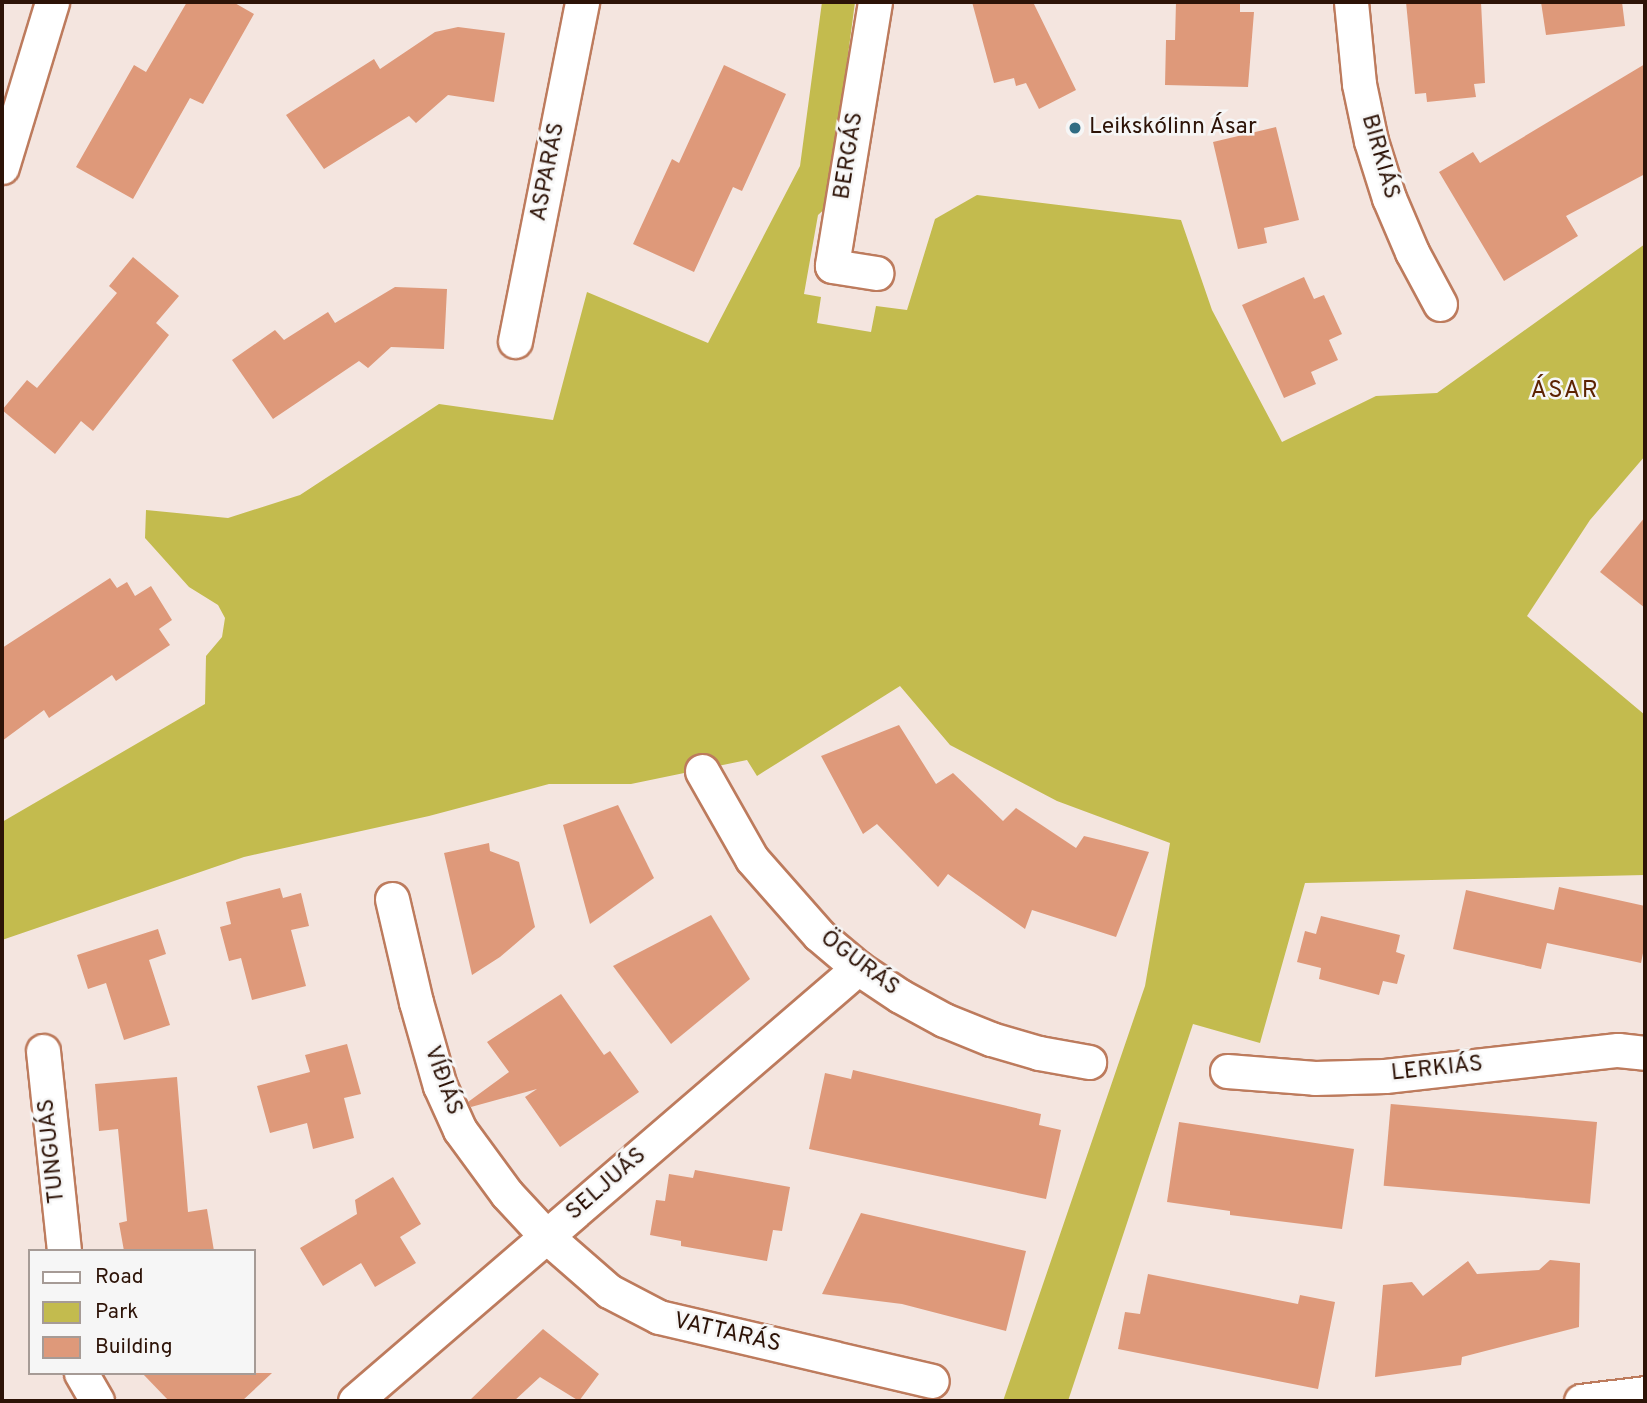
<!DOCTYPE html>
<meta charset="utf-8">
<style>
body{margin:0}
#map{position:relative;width:1647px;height:1403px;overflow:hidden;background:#f4e5df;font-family:Overpass,sans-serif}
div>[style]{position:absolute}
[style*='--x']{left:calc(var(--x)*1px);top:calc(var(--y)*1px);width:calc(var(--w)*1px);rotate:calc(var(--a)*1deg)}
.green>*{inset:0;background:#c3bb4e}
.building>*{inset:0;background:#de997a;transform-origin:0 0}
.roads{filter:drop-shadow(2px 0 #bd7b5d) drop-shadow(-2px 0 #bd7b5d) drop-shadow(0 2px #bd7b5d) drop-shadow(0 -2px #bd7b5d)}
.street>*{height:33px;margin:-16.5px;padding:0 16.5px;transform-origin:16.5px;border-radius:16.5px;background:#fff}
.dots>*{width:19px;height:19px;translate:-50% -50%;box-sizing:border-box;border:4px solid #f6f6f6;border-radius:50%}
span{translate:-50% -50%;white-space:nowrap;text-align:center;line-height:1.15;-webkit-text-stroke:5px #f6f6f6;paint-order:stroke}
.poi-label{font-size:23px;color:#2d1307}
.left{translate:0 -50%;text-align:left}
.street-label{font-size:23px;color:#2d1307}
.neighbourhood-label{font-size:24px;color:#5c2302;letter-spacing:2px}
.frame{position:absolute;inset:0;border:4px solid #2d1307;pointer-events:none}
.legend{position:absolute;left:28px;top:1249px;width:228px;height:126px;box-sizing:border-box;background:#f6f6f6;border:2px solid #a69b96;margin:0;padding:9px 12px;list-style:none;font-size:21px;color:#2d1307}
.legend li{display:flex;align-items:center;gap:14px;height:35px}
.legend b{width:35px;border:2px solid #a69b96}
</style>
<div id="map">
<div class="green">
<div style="clip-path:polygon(822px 2px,855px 2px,828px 206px,818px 215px,804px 294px,821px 297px,817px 323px,871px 332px,876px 306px,907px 310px,935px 219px,977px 195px,1181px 220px,1212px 310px,1282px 442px,1376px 396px,1437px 393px,1645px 244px,1645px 456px,1590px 520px,1527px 616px,1645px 715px,1645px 875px,1305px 883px,1260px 1043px,1193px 1024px,1068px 1401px,1003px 1401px,1145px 986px,1170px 843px,1057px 801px,950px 745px,900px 686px,757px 776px,747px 760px,631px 784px,549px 784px,429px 816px,244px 857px,2px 940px,2px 822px,205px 704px,206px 656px,222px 637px,225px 618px,218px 605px,189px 587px,145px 538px,146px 510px,228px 518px,300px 495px,439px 404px,553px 420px,587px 292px,708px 343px,800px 166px)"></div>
</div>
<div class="building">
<div style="clip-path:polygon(187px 2px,233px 2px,254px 14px,203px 104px,190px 98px,133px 199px,76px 167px,134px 65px,146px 72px)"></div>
<div style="clip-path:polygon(972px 2px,1033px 2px,1076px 90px,1039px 109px,1026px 83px,1016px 86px,1014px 78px,994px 83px)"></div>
<div style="clip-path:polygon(1176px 2px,1240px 2px,1240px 12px,1254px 12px,1248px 87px,1165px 85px,1166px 40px,1175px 40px)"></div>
<div style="clip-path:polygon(1406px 2px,1481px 2px,1485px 83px,1474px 84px,1476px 97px,1427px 102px,1426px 93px,1415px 94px)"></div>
<div style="clip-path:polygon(1541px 2px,1622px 2px,1625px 26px,1546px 35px)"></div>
<div style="clip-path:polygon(458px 27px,505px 33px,494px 102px,448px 95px,416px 123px,409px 116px,324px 169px,286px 115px,374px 59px,380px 69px,435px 32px)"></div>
<div style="clip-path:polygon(1645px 64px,1645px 174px,1566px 216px,1578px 236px,1504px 281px,1439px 172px,1473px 152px,1480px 163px)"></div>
<div style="clip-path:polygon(724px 65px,786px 94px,742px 191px,733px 187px,694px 272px,633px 244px,672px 159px,679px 163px)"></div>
<div style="clip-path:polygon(1276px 127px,1299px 220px,1264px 228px,1267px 243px,1238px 249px,1213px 142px)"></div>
<div style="clip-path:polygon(133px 257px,179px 296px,156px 323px,169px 335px,93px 431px,81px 421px,55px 454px,2px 410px,27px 380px,37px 388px,117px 293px,109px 286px)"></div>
<div style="clip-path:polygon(1304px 277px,1314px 299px,1324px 295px,1342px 334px,1329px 340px,1338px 360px,1311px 372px,1316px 384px,1284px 398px,1242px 305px)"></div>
<div style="clip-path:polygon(395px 287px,447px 289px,444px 349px,391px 347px,368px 368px,359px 361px,273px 419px,232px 360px,275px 330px,284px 340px,328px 312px,335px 323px)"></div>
<div style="clip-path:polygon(1645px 517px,1645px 608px,1600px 572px)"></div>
<div style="clip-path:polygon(110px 578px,117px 588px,127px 582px,135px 596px,151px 586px,172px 620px,159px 629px,170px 645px,116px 681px,112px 675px,49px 718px,44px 710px,2px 741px,2px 648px)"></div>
<div style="clip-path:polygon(899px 725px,936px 784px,953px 773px,1003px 821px,1016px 808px,1076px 848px,1084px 836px,1149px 852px,1116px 937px,1032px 910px,1025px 929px,948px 874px,938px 887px,877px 824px,863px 834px,821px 756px)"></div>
<div style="clip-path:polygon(618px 805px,654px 878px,590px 924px,563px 825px)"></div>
<div style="clip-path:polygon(489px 843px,490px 851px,519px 862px,535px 927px,500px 957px,472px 975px,444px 853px)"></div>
<div style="clip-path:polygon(1559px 887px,1645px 906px,1645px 943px,1641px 963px,1547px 943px,1541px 969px,1453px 949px,1466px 890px,1554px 910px)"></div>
<div style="clip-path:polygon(280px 888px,283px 898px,301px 893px,309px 926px,291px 930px,306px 986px,252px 1000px,241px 958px,229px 961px,220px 927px,231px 924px,226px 902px)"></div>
<div style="clip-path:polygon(711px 915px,750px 979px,671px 1044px,613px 966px)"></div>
<div style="clip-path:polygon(1321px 916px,1400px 935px,1396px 952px,1405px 955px,1397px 984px,1383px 981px,1379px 995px,1319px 979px,1321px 968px,1297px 962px,1305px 931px,1316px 934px)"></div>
<div style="clip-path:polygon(158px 929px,166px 954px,149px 960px,170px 1025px,124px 1040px,106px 983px,88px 989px,77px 955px)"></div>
<div style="clip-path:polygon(561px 994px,604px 1055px,610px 1051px,639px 1092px,560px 1147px,525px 1097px,537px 1089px,471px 1107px,468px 1102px,509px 1072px,487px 1042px)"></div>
<div style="clip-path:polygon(347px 1044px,361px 1094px,344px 1098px,354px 1138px,313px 1149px,307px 1123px,270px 1133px,257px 1086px,310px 1072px,305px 1055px)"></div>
<div style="clip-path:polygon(853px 1070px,1041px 1114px,1039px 1125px,1061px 1130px,1046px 1199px,809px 1149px,825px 1073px,851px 1079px)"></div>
<div style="clip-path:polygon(177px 1077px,188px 1212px,207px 1209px,214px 1251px,124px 1251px,119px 1223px,127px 1221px,118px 1129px,99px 1131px,95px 1084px)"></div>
<div style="clip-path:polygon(1179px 1122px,1354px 1149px,1342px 1229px,1230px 1215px,1230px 1211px,1167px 1202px)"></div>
<div style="left:1597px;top:1122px;width:82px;height:207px;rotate:95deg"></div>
<div style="clip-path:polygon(695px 1170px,790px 1187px,782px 1231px,773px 1230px,767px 1261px,681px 1246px,681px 1241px,650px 1235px,656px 1200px,665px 1201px,669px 1174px,693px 1178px)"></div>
<div style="clip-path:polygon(393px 1177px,421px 1224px,400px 1237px,416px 1263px,375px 1287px,361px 1263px,323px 1286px,300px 1248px,357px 1214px,355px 1200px)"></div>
<div style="clip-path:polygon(861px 1213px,1026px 1251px,1006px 1331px,902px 1304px,822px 1294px)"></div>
<div style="clip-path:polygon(1550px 1260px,1580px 1263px,1579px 1327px,1462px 1357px,1461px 1365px,1375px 1377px,1383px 1285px,1412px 1282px,1423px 1296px,1468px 1261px,1477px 1274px,1539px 1270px)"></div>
<div style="clip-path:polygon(1148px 1274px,1298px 1304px,1300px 1295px,1335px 1302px,1318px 1389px,1118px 1349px,1125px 1312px,1140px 1314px)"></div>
<div style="clip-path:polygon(543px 1329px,599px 1374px,579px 1401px,540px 1377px,514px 1401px,469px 1401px)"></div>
<div style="clip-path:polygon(142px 1373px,272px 1373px,242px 1401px,169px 1401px)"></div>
</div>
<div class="roads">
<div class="street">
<div style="--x:875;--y:2;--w:267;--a:99.3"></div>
<div style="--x:832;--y:266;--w:45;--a:9"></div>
<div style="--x:1351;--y:2;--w:82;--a:84.4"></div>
<div style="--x:1359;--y:84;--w:58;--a:78.1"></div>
<div style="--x:1371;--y:141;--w:60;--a:72.5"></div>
<div style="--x:1389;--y:198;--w:59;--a:66.9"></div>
<div style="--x:1412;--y:252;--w:59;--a:61.7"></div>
<div style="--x:2;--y:167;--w:172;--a:-73.1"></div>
<div style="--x:515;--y:341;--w:346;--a:-78.8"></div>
<div style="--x:702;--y:771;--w:101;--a:60.4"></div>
<div style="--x:752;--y:859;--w:101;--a:48.6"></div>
<div style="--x:819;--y:935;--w:51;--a:40.2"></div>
<div style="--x:858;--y:968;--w:50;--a:33.7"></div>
<div style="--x:900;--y:996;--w:50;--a:28.6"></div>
<div style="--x:944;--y:1020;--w:51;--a:22"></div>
<div style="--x:991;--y:1039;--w:50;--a:16.3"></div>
<div style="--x:1039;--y:1053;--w:51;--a:10.2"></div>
<div style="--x:392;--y:899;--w:106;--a:76.9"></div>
<div style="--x:416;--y:1002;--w:87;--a:74.1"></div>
<div style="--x:440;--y:1086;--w:48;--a:65.6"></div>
<div style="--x:460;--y:1130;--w:79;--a:53.7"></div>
<div style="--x:507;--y:1194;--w:57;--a:47.1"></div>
<div style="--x:546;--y:1236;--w:84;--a:41.1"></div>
<div style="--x:609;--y:1291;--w:56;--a:27.5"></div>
<div style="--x:659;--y:1317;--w:280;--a:13.2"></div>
<div style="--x:43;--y:1051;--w:201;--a:84"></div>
<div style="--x:1227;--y:1071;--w:88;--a:4.5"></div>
<div style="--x:1315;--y:1078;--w:70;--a:-1.6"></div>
<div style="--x:1385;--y:1076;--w:234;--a:-6.4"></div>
<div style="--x:1618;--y:1050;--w:27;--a:6"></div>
<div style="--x:81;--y:1373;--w:32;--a:60"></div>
<div style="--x:355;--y:1401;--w:664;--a:-40.72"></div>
<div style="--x:1581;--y:1401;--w:64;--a:-7.1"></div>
</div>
</div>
<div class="dots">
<div style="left:1075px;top:128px;background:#2f6c83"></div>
</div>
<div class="poi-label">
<span class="left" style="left:1089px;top:128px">Leikskólinn Ásar</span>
</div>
<div class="street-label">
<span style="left:850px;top:156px;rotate:-81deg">BERGÁS</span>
<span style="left:1379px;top:157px;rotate:74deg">BIRKIÁS</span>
<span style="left:549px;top:172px;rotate:-79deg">ASPARÁS</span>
<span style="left:859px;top:964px;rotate:37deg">ÖGURÁS</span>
<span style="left:1437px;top:1070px;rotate:-6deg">LERKIÁS</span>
<span style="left:442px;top:1081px;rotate:70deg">VÍÐIÁS</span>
<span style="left:53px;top:1151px;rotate:-96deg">TUNGUÁS</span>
<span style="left:607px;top:1185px;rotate:-41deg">SELJUÁS</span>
<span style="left:727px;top:1334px;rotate:13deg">VATTARÁS</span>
</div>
<div class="neighbourhood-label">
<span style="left:1565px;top:392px">ÁSAR</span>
</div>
<div class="frame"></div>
<ul class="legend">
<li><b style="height:9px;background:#fff"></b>Road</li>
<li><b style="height:19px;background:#c3bb4e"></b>Park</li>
<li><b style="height:19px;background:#de997a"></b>Building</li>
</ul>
</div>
